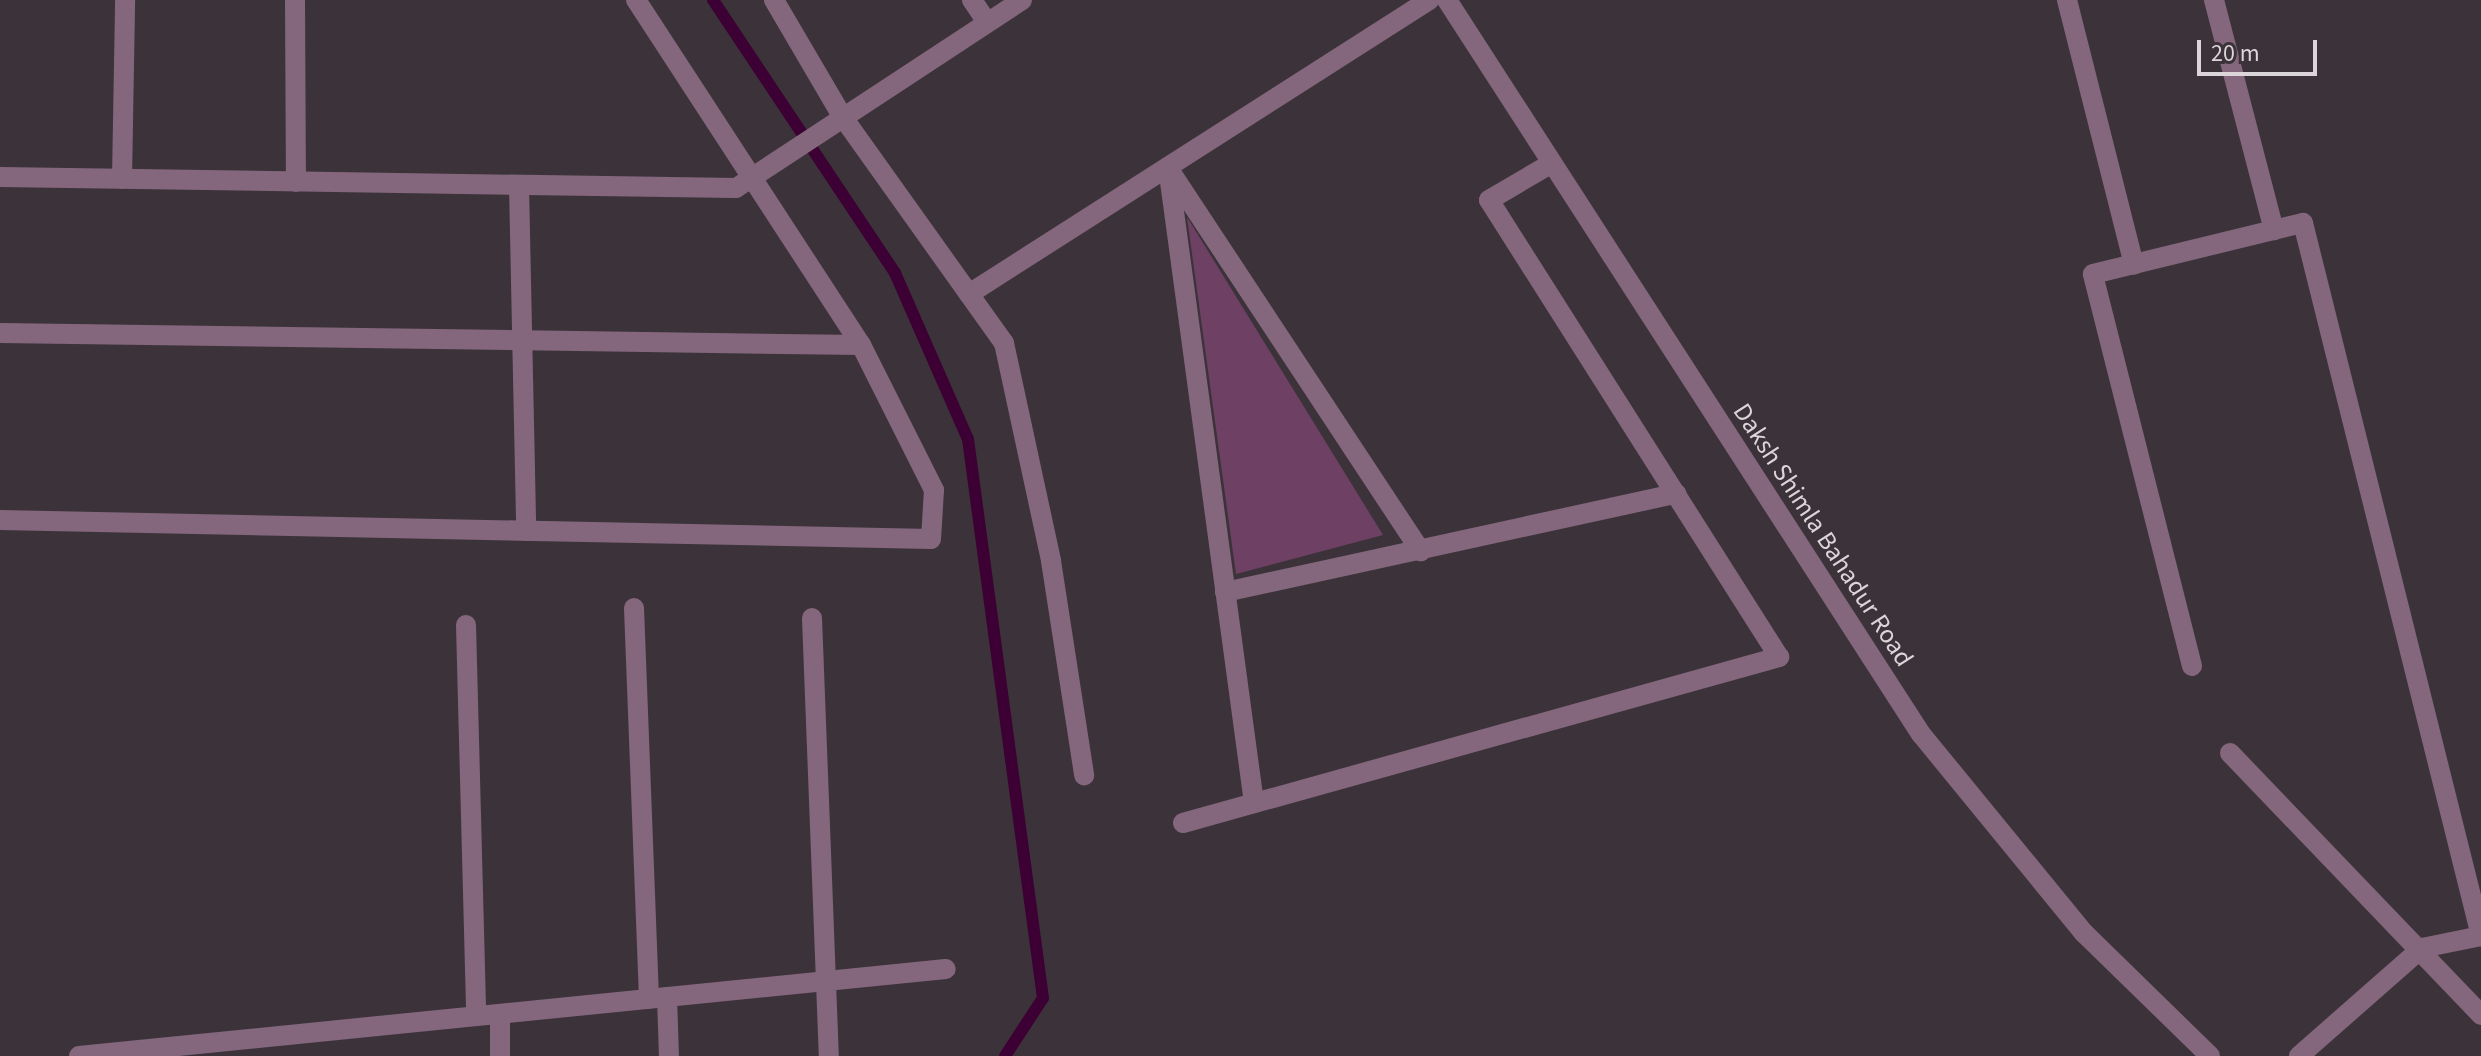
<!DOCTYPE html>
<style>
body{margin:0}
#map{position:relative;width:2481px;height:1056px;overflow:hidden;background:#3c333a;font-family:"Source Sans 3",sans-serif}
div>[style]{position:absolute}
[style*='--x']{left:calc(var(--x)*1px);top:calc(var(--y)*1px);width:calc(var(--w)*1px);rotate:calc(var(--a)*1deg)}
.green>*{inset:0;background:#6e4064}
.stream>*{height:12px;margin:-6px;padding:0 6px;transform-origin:6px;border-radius:6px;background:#3d0034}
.minor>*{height:20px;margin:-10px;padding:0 10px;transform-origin:10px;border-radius:10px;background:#85677d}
span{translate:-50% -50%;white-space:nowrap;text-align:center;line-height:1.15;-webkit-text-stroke:6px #3c333a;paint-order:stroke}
.street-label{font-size:26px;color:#dcd6da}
.scale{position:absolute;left:2197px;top:40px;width:120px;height:36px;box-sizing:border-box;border:4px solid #dcd6da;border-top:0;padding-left:10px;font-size:24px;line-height:28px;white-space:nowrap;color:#dcd6da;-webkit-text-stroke:6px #3c333a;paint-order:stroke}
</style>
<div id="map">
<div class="green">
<div style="clip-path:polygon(1187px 217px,1383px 535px,1236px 574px)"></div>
</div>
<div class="stream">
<div style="--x:713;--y:0;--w:328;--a:56.3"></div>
<div style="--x:895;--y:273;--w:181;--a:66.3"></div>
<div style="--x:968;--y:439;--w:564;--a:82.36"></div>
<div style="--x:1043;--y:998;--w:69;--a:123.2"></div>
</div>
<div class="minor">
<div style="--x:295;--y:0;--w:182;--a:89.7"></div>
<div style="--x:774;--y:0;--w:134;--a:59.6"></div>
<div style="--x:842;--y:116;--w:279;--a:54.5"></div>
<div style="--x:1004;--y:343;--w:223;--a:77.8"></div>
<div style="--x:1051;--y:561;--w:217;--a:81.2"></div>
<div style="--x:972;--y:0;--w:27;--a:56"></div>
<div style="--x:1447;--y:0;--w:874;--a:57.15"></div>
<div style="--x:1921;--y:734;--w:257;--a:50.7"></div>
<div style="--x:2084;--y:933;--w:176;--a:44.3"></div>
<div style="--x:2067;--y:0;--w:273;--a:75.8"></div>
<div style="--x:2214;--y:0;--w:238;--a:75.4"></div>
<div style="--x:1168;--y:167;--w:642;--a:82.3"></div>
<div style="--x:1172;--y:174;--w:452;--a:56.6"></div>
<div style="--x:0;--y:177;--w:736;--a:0.86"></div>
<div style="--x:736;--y:188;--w:342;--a:-33.3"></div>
<div style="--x:122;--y:179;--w:179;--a:-89"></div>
<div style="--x:519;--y:185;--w:346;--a:88.8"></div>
<div style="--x:969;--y:294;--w:546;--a:-32.58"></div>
<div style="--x:0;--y:333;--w:861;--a:0.8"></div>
<div style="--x:0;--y:520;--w:931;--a:1.17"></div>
<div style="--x:931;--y:539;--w:49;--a:-86.5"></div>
<div style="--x:934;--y:490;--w:162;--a:-116.7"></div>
<div style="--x:861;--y:345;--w:412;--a:-123.1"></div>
<div style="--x:1225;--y:592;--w:462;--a:-12.3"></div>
<div style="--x:634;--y:608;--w:391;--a:87.8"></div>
<div style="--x:812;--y:618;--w:438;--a:87.8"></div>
<div style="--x:466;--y:625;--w:391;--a:88.5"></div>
<div style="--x:2192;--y:666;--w:404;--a:-104.2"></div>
<div style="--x:2093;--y:274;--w:216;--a:-13.7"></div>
<div style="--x:2303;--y:223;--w:735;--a:75.98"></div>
<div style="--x:2230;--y:753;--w:363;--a:46.2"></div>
<div style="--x:1183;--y:823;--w:619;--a:-15.56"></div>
<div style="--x:1779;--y:657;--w:541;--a:-122.4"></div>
<div style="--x:1489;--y:200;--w:73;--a:-30.4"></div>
<div style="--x:667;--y:997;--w:59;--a:88.1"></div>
<div style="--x:500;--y:1014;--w:42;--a:90"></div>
<div style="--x:79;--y:1056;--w:871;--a:-5.73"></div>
<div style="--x:2299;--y:1056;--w:164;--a:-41.3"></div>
<div style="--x:2422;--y:948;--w:60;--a:-11.5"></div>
</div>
<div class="street-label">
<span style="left:1823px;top:535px;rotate:57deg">Daksh Shimla Bahadur Road</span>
</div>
<div class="scale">20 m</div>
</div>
